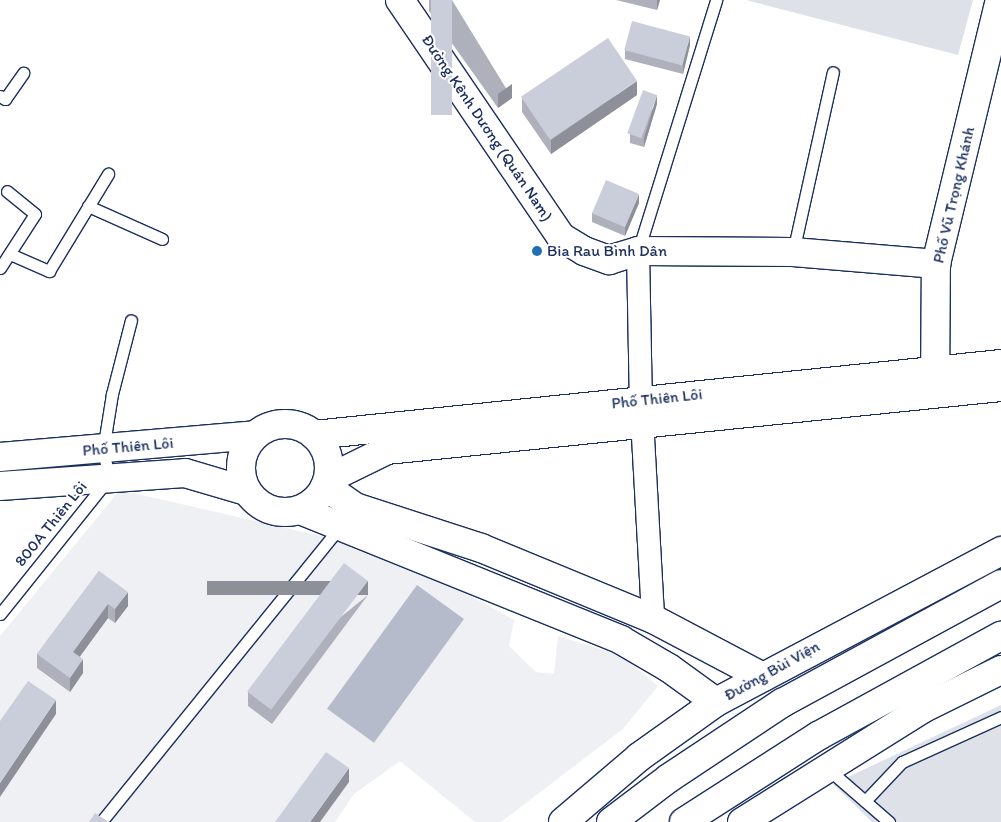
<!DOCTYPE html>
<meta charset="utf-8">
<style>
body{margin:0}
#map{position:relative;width:1001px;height:822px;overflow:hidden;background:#fff;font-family:Itim,sans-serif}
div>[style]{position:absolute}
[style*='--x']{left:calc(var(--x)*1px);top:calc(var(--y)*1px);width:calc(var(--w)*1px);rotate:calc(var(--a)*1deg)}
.built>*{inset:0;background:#eff0f4}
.green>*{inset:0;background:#dee1e7}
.water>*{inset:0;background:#b5bbca;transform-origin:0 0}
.roads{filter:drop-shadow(1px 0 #1b2f5e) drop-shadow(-1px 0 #1b2f5e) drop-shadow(0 1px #1b2f5e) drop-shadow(0 -1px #1b2f5e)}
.service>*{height:11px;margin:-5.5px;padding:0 5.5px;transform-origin:5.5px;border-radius:5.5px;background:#fff}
.minor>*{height:22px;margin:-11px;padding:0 11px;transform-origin:11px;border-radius:11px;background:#fff}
.tertiary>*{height:28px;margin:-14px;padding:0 14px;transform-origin:14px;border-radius:14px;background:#fff}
.secondary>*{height:28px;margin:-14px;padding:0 14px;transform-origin:14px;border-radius:14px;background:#fff}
.secondary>.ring{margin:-14px;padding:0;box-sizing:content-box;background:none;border:28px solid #fff;border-radius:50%}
.primary>*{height:28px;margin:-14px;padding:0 14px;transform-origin:14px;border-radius:14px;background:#fff}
.wall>*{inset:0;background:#aeb1bb}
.shaded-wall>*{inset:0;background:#8d9099;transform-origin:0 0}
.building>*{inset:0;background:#caceda;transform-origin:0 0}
.dots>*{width:14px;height:14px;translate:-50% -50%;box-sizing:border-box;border:2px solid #fff;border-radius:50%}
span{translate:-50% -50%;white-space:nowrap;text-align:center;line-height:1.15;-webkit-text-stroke:4px #fff;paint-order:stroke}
.street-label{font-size:16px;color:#1b2f5e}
.poi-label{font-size:16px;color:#1b2f5e}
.left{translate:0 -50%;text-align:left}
</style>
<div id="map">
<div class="built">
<div style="clip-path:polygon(120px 490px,325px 537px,435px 576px,514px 620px,509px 646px,536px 672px,554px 674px,558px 636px,622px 656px,658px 686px,623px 729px,501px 822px,475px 822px,400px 761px,354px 794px,335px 822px,0 822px,0 636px)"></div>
</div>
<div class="green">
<div style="clip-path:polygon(746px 0,973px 0,958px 55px)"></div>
<div style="clip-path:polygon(1001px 705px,1001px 822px,872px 822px,833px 784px)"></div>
</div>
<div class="water">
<div style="left:417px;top:585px;width:58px;height:153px;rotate:36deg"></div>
</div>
<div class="roads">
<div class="service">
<div style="--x:0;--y:96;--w:6;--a:31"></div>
<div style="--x:5;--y:99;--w:32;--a:-55"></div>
<div style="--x:88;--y:206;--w:81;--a:24"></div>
<div style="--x:638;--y:251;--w:263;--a:-72.7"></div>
<div style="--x:793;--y:252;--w:184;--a:-77.5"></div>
<div style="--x:10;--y:254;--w:43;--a:23.6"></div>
<div style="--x:49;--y:271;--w:114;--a:-58.7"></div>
<div style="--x:0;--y:268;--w:64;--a:-57.1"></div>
<div style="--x:35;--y:214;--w:36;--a:-141"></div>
<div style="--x:0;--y:614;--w:174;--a:-51.3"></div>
<div style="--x:109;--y:478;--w:29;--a:-102"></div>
<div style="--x:103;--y:450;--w:57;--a:-80.9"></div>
<div style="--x:112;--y:394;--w:76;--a:-75.6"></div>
<div style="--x:828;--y:769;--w:81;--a:41"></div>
<div style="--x:865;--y:801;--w:54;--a:-46.5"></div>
<div style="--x:902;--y:762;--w:109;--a:-24.4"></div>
<div style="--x:101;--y:822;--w:380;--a:-51"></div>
</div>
<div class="minor">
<div style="--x:638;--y:251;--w:150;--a:88.9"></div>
<div style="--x:641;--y:401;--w:218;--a:86.8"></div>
</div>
<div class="tertiary">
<div style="--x:400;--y:0;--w:287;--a:55.8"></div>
<div style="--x:561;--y:237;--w:27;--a:31"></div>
<div style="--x:584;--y:251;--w:27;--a:20"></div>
<div style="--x:609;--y:260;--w:30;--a:-17"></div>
<div style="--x:638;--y:251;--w:155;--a:0.4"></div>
<div style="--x:793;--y:252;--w:144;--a:4.8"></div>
<div style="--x:935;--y:393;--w:129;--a:-89.6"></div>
<div style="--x:936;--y:264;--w:272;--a:-76.4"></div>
<div style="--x:325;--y:486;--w:37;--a:35"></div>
<div style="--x:355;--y:507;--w:133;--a:18"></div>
<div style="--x:481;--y:548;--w:186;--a:22.4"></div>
<div style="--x:653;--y:619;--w:124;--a:27.8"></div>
<div style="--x:300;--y:510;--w:346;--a:22"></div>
<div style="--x:621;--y:640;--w:56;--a:30.3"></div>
<div style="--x:669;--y:668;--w:58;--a:35.9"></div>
</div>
<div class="secondary">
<div class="ring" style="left:241px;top:424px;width:60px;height:60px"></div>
<div style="--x:314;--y:435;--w:691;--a:-5.9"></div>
<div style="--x:0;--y:457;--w:256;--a:-4.9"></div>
<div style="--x:328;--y:479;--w:66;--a:-26.2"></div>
<div style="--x:387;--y:450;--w:617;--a:-5.86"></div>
<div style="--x:0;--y:486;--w:185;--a:-4"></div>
<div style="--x:185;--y:473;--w:64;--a:16.4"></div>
</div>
<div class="primary">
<div style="--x:563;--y:822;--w:100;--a:-40.5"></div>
<div style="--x:639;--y:757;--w:95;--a:-35.5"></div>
<div style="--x:716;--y:702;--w:323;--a:-27.9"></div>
<div style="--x:611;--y:822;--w:73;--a:-37.2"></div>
<div style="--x:669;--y:778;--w:136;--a:-33.6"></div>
<div style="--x:782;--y:703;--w:249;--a:-28.5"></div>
<div style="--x:684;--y:822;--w:159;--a:-32.7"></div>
<div style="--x:818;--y:736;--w:209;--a:-28.7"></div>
<div style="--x:742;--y:822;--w:213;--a:-32.1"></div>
<div style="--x:922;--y:709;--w:88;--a:-26.3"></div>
</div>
</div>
<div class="wall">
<div style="clip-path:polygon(429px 0,452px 0,512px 98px,498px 108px,429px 11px)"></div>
<div style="clip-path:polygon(616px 0,660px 0,657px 10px)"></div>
<div style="clip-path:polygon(690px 45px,683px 74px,625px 59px,625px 50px)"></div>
<div style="clip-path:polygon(637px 95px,551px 154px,522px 112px,522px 98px)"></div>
<div style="clip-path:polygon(657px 104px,644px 147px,630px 143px,630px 134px)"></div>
<div style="clip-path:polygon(639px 203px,625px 236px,592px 222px,592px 213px)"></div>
<div style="clip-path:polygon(99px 571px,128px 606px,115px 623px,108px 618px,80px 656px,83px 673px,70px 692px,37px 668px,37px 654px)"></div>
<div style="clip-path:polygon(368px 595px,272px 724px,248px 706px,248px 692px)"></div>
</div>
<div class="shaded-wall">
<div style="clip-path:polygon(657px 0,660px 0,657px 10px)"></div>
<div style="clip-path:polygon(690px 36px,690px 45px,683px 74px,683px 64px)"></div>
<div style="clip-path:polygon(637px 81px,637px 95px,551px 154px,551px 140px)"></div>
<div style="clip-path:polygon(512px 84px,512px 98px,498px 108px,498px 94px)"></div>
<div style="clip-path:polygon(657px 95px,657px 104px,644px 147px,644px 138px)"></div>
<div style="clip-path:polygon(639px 194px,639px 203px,625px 236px,625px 227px)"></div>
<div style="left:368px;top:581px;width:14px;height:161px;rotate:90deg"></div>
<div style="clip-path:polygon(128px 592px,128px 606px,115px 623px,115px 609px)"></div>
<div style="clip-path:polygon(108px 604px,108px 618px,73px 666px,73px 652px)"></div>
<div style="clip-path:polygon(83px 659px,83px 673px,70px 692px,70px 678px)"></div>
<div style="clip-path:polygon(56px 700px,56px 714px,0 797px,0 783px)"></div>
<div style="clip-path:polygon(349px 768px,349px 782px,320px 822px,310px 822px)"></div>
</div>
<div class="building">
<div style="left:431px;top:0;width:21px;height:115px"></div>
<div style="left:632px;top:21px;width:60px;height:30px;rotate:15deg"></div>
<div style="left:608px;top:38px;width:52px;height:105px;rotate:56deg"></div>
<div style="left:643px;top:90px;width:15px;height:46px;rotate:20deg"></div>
<div style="left:606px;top:180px;width:36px;height:36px;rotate:23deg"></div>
<div style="left:344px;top:563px;width:30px;height:161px;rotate:37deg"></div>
<div style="clip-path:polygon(99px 571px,128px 592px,115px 609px,108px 604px,73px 652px,83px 659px,70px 678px,37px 654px)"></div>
<div style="clip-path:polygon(28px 681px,56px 700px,0 783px,0 721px)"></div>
<div style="clip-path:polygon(326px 752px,349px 768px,310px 822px,275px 822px)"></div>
<div style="clip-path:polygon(95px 813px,109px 822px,89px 822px)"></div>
</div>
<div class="dots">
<div style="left:537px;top:251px;background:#1f6fb2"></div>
</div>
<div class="street-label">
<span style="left:487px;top:128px;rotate:56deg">Đường Kênh Dương (Quán Nam)</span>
<span style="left:954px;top:195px;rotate:-77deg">Phố Vũ Trọng Khánh</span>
<span style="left:657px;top:399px;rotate:-6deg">Phố Thiên Lôi</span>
<span style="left:128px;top:447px;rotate:-5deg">Phố Thiên Lôi</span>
<span style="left:51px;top:524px;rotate:-51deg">800A Thiên Lôi</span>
<span style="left:772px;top:671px;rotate:-29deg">Đường Bùi Viện</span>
</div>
<div class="poi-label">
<span class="left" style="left:547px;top:251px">Bia Rau Bình Dân</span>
</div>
</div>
